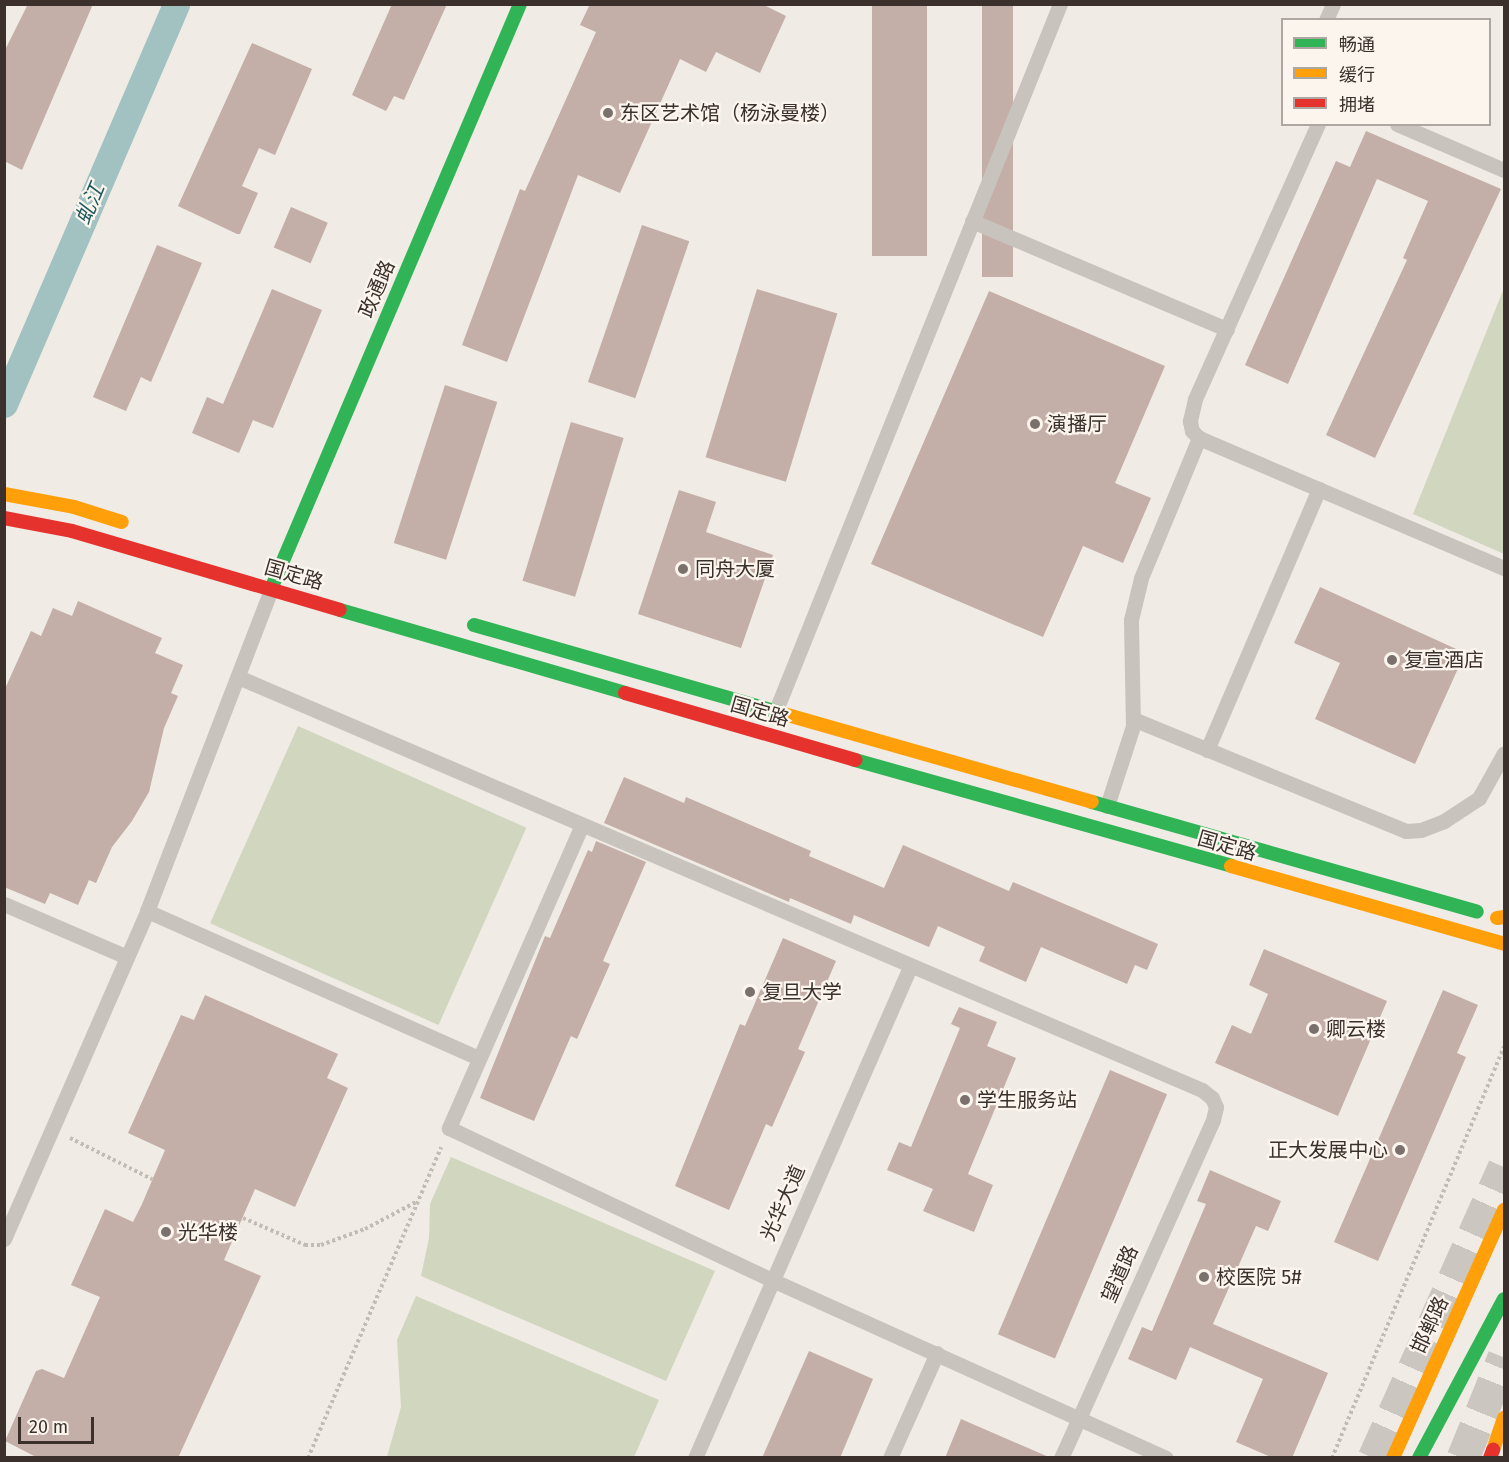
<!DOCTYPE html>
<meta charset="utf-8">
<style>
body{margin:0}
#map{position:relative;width:1509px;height:1462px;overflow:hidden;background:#f0ebe5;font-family:"Fira Sans","Noto Sans SC",sans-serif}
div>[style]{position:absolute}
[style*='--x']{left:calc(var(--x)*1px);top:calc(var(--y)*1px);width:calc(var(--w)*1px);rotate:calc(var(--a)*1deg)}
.green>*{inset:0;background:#d1d6bf;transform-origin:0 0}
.canal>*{height:27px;margin:-13.5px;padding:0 13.5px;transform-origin:13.5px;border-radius:13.5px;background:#a1c2c1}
.building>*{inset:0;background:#c3afa7;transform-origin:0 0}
.highway-tunnel>*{height:33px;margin-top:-16.5px;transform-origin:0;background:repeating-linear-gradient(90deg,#ccc6c0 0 33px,transparent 0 49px)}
.path>*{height:4px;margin-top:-2px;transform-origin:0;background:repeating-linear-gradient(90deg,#c2bbb6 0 3px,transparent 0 6px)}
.lane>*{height:15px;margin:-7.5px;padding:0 7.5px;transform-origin:7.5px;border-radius:7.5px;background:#c9c3be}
.fast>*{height:14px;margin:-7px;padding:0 7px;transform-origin:7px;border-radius:7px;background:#30b455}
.slow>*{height:14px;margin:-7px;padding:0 7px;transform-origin:7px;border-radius:7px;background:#ff9f0a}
.jam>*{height:14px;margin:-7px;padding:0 7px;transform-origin:7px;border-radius:7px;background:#e5322d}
.dots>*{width:16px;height:16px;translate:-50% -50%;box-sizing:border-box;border:3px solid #fbf5ee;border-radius:50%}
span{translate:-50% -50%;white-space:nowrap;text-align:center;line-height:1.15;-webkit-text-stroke:4.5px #fbf5ee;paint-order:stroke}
.poi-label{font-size:20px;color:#3b302b}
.left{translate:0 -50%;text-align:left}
.right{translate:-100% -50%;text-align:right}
.street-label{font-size:20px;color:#3b302b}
.water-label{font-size:21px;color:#1f5a5e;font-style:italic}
.frame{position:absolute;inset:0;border:6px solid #3b302b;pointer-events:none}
.legend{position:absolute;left:1281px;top:18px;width:210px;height:108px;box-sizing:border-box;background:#fbf5ee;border:2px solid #aea6a0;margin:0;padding:8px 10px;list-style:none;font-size:18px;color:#3b302b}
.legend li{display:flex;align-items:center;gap:12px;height:30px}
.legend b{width:30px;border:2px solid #aea6a0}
.scale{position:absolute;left:18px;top:1417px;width:76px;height:27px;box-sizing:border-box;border:3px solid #3b302b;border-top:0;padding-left:8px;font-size:18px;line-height:21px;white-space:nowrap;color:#3b302b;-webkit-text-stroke:4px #fbf5ee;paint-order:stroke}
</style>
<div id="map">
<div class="green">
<div style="clip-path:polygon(1504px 288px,1504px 554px,1413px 514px)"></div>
<div style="left:298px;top:726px;width:250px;height:216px;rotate:24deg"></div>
<div style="clip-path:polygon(451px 1157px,715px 1271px,666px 1381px,421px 1276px,429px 1238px,430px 1204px)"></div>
<div style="clip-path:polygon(416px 1296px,659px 1400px,634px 1457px,387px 1457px,401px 1407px,397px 1340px)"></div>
</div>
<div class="canal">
<div style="--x:4;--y:404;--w:435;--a:-66.7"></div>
</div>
<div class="building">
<div style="clip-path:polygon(28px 4px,93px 4px,22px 170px,4px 161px,4px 52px)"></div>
<div style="clip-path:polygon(392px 4px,447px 4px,404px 100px,394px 96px,386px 111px,352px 95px)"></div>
<div style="clip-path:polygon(590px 4px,762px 4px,786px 16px,760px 73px,716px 52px,706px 72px,680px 59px,620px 193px,578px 175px,507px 362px,462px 345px,520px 189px,525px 191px,596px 32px,580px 25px)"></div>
<div style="left:872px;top:4px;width:55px;height:252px"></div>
<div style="left:982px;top:4px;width:31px;height:273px"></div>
<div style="clip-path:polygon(252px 43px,312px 69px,275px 155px,259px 148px,242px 186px,258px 193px,240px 234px,237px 234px,178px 206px)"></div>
<div style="clip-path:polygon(1366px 131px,1501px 189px,1375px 458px,1326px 435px,1407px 260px,1403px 258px,1428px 201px,1377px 179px,1288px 384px,1245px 365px,1336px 161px,1350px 167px)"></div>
<div style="left:291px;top:207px;width:40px;height:44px;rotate:23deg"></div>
<div style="left:642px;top:225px;width:50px;height:166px;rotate:19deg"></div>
<div style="clip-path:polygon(157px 245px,202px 263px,151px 382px,141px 377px,126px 411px,93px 397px)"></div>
<div style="clip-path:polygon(272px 289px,322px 310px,273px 428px,253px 420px,239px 453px,192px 433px,207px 397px,223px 404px)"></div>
<div style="left:757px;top:289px;width:84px;height:176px;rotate:17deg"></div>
<div style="clip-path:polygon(989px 291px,1165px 366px,1115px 483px,1151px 498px,1123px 563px,1083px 546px,1043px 637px,871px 564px)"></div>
<div style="left:445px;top:385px;width:55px;height:166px;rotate:18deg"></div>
<div style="left:571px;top:422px;width:55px;height:166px;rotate:17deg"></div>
<div style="clip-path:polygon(679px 490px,716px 502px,706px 532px,773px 555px,741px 648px,638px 614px)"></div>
<div style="clip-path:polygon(1320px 587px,1465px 653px,1415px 764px,1315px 719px,1340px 663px,1294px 643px)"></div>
<div style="clip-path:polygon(78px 601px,162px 638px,155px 653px,183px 665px,171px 693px,178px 696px,164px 728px,149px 792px,132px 821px,112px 847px,96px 883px,89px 880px,78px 905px,50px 893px,45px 904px,4px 887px,4px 691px,31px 631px,41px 636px,53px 608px,72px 616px)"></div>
<div style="clip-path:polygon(624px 777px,684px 803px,686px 797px,811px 851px,809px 856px,884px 888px,903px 845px,1009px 891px,1013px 882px,1158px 944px,1147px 970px,1135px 965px,1127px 984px,1041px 947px,1026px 982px,979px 961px,985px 947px,938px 926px,929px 947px,854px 915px,851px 924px,790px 898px,789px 902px,604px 823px)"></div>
<div style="clip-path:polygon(596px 841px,646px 862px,603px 961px,610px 964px,577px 1039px,571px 1036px,534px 1121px,480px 1098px,545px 936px,550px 938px,588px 850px,592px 852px)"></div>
<div style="clip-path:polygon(783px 938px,836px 961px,798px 1049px,805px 1052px,772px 1127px,766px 1124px,729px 1210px,675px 1186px,740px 1024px,745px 1026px)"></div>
<div style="clip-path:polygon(1264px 949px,1387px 1001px,1338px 1116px,1215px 1063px,1232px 1025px,1251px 1034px,1268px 994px,1249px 985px)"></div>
<div style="clip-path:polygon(1443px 990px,1478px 1005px,1457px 1053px,1466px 1057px,1378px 1261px,1334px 1242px)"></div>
<div style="clip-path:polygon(205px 995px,338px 1054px,327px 1078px,348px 1088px,295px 1207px,255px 1189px,224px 1260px,261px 1276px,178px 1458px,38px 1458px,5px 1441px,36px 1371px,42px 1369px,64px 1378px,100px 1297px,71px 1285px,105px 1209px,133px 1222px,142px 1204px,165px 1150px,128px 1133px,181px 1015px,194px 1020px)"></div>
<div style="clip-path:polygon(959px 1007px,997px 1022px,987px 1046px,1016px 1058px,968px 1174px,993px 1185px,974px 1232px,923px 1211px,933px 1189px,887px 1170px,899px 1142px,911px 1147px,960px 1028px,951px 1024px)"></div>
<div style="left:1110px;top:1070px;width:62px;height:287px;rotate:23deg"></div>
<div style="clip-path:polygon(1210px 1170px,1281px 1201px,1268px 1231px,1256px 1226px,1213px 1324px,1328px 1373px,1292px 1458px,1273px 1458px,1236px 1442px,1263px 1379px,1190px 1347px,1176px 1380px,1128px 1359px,1142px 1327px,1152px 1331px,1206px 1204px,1197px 1201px)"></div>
<div style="clip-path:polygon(809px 1351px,873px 1379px,840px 1458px,762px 1458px)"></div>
<div style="clip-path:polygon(961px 1419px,1051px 1458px,945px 1458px)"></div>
</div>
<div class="highway-tunnel">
<div style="--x:1374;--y:1458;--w:319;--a:-65.9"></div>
<div style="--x:1463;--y:1458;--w:109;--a:-67.9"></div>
</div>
<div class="path">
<div style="--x:70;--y:1138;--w:92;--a:26.6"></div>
<div style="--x:243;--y:1218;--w:68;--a:23.5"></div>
<div style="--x:305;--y:1245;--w:16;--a:0"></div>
<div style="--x:321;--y:1245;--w:47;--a:-20"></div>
<div style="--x:365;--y:1229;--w:58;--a:-27.9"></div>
<div style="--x:308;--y:1458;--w:338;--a:-66.8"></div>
<div style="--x:1332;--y:1458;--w:446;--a:-67.3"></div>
</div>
<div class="lane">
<div style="--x:1326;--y:20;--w:17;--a:-66"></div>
<div style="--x:1318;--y:124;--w:301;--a:114.1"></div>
<div style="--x:1195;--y:399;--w:23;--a:103"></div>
<div style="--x:1190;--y:421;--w:10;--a:79"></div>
<div style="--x:1192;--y:431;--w:10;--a:45"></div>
<div style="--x:1199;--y:438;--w:332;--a:23.1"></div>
<div style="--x:1397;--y:124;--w:116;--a:23.3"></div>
<div style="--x:972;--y:221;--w:277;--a:23"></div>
<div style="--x:238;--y:677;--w:1049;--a:23.19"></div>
<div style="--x:1202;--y:1090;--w:13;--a:39"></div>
<div style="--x:1212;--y:1098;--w:10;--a:66"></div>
<div style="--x:1216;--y:1107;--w:13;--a:103"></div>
<div style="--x:1213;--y:1120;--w:371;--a:114.2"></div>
<div style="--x:776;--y:710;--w:761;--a:-68.09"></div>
<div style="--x:1133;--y:719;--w:295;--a:22.3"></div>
<div style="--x:1406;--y:831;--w:15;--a:-4"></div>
<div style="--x:1421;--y:830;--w:25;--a:-21"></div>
<div style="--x:1444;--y:821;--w:42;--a:-33.3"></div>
<div style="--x:1479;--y:798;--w:51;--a:-60.9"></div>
<div style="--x:1207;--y:750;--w:284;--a:-66.8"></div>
<div style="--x:1107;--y:806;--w:84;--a:-72"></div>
<div style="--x:1133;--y:726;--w:106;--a:-91.1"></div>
<div style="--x:1131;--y:620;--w:43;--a:-76.6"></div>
<div style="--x:1141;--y:578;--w:152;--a:-67.5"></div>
<div style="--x:581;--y:827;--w:329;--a:113.7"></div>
<div style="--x:449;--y:1128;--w:357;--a:25.2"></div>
<div style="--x:772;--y:1280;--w:432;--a:24.3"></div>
<div style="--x:4;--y:904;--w:134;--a:23.3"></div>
<div style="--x:147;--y:911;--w:363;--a:23.9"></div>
<div style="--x:4;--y:1239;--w:358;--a:-66.4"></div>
<div style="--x:147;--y:911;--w:345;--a:-68.9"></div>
<div style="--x:695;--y:1458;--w:536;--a:-66.35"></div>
<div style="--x:890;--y:1458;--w:115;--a:-65.9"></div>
</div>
<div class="fast">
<div style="--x:271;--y:589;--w:636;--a:-66.94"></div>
<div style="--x:340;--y:610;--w:297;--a:16.2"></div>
<div style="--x:474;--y:625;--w:323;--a:16"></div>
<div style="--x:855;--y:760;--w:391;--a:15.7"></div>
<div style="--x:1092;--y:802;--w:400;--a:15.9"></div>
<div style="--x:1419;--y:1458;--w:180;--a:-61.9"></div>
</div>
<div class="slow">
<div style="--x:4;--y:494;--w:71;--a:10.5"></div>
<div style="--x:74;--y:507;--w:50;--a:17.4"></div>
<div style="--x:784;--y:714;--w:320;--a:15.9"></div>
<div style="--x:1231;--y:866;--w:284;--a:15.9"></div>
<div style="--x:1497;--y:918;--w:7;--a:-8"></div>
<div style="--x:1493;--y:1450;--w:34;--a:-71"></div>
<div style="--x:1393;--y:1458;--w:272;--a:-65.9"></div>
</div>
<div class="jam">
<div style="--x:4;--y:518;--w:69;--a:10.8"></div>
<div style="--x:72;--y:531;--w:279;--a:16.4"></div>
<div style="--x:625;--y:693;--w:240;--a:16.2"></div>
<div style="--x:1490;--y:1458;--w:9;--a:-69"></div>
</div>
<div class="dots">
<div style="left:608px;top:113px;background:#7a716c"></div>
<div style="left:1035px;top:424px;background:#7a716c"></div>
<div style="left:683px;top:569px;background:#7a716c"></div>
<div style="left:1392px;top:660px;background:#7a716c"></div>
<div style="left:750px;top:992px;background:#7a716c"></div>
<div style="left:1314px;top:1029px;background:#7a716c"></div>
<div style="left:965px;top:1100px;background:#7a716c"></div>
<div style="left:1400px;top:1150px;background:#7a716c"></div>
<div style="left:166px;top:1232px;background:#7a716c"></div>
<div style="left:1204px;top:1277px;background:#7a716c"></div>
</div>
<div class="poi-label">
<span class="left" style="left:620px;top:113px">东区艺术馆（杨泳曼楼）</span>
<span class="left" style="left:1047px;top:424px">演播厅</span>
<span class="left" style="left:695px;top:569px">同舟大厦</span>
<span class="left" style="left:1404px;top:660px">复宣酒店</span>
<span class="left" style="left:762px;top:992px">复旦大学</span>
<span class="left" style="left:1326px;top:1029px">卿云楼</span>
<span class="left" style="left:977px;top:1100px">学生服务站</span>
<span class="right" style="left:1388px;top:1150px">正大发展中心</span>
<span class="left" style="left:178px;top:1232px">光华楼</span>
<span class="left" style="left:1216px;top:1277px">校医院 5#</span>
</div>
<div class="street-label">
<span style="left:377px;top:289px;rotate:-67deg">政通路</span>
<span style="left:294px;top:575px;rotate:16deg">国定路</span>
<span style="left:760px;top:712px;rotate:16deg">国定路</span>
<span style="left:1227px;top:846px;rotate:16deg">国定路</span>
<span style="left:783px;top:1203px;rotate:-66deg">光华大道</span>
<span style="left:1120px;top:1274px;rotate:-66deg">望道路</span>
<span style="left:1430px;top:1325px;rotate:-65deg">邯郸路</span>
</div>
<div class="water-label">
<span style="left:90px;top:204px;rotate:-67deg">虬江</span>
</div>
<div class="frame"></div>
<ul class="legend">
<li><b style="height:8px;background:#30b455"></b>畅通</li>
<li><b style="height:8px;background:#ff9f0a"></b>缓行</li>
<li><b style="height:8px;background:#e5322d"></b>拥堵</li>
</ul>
<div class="scale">20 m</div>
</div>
